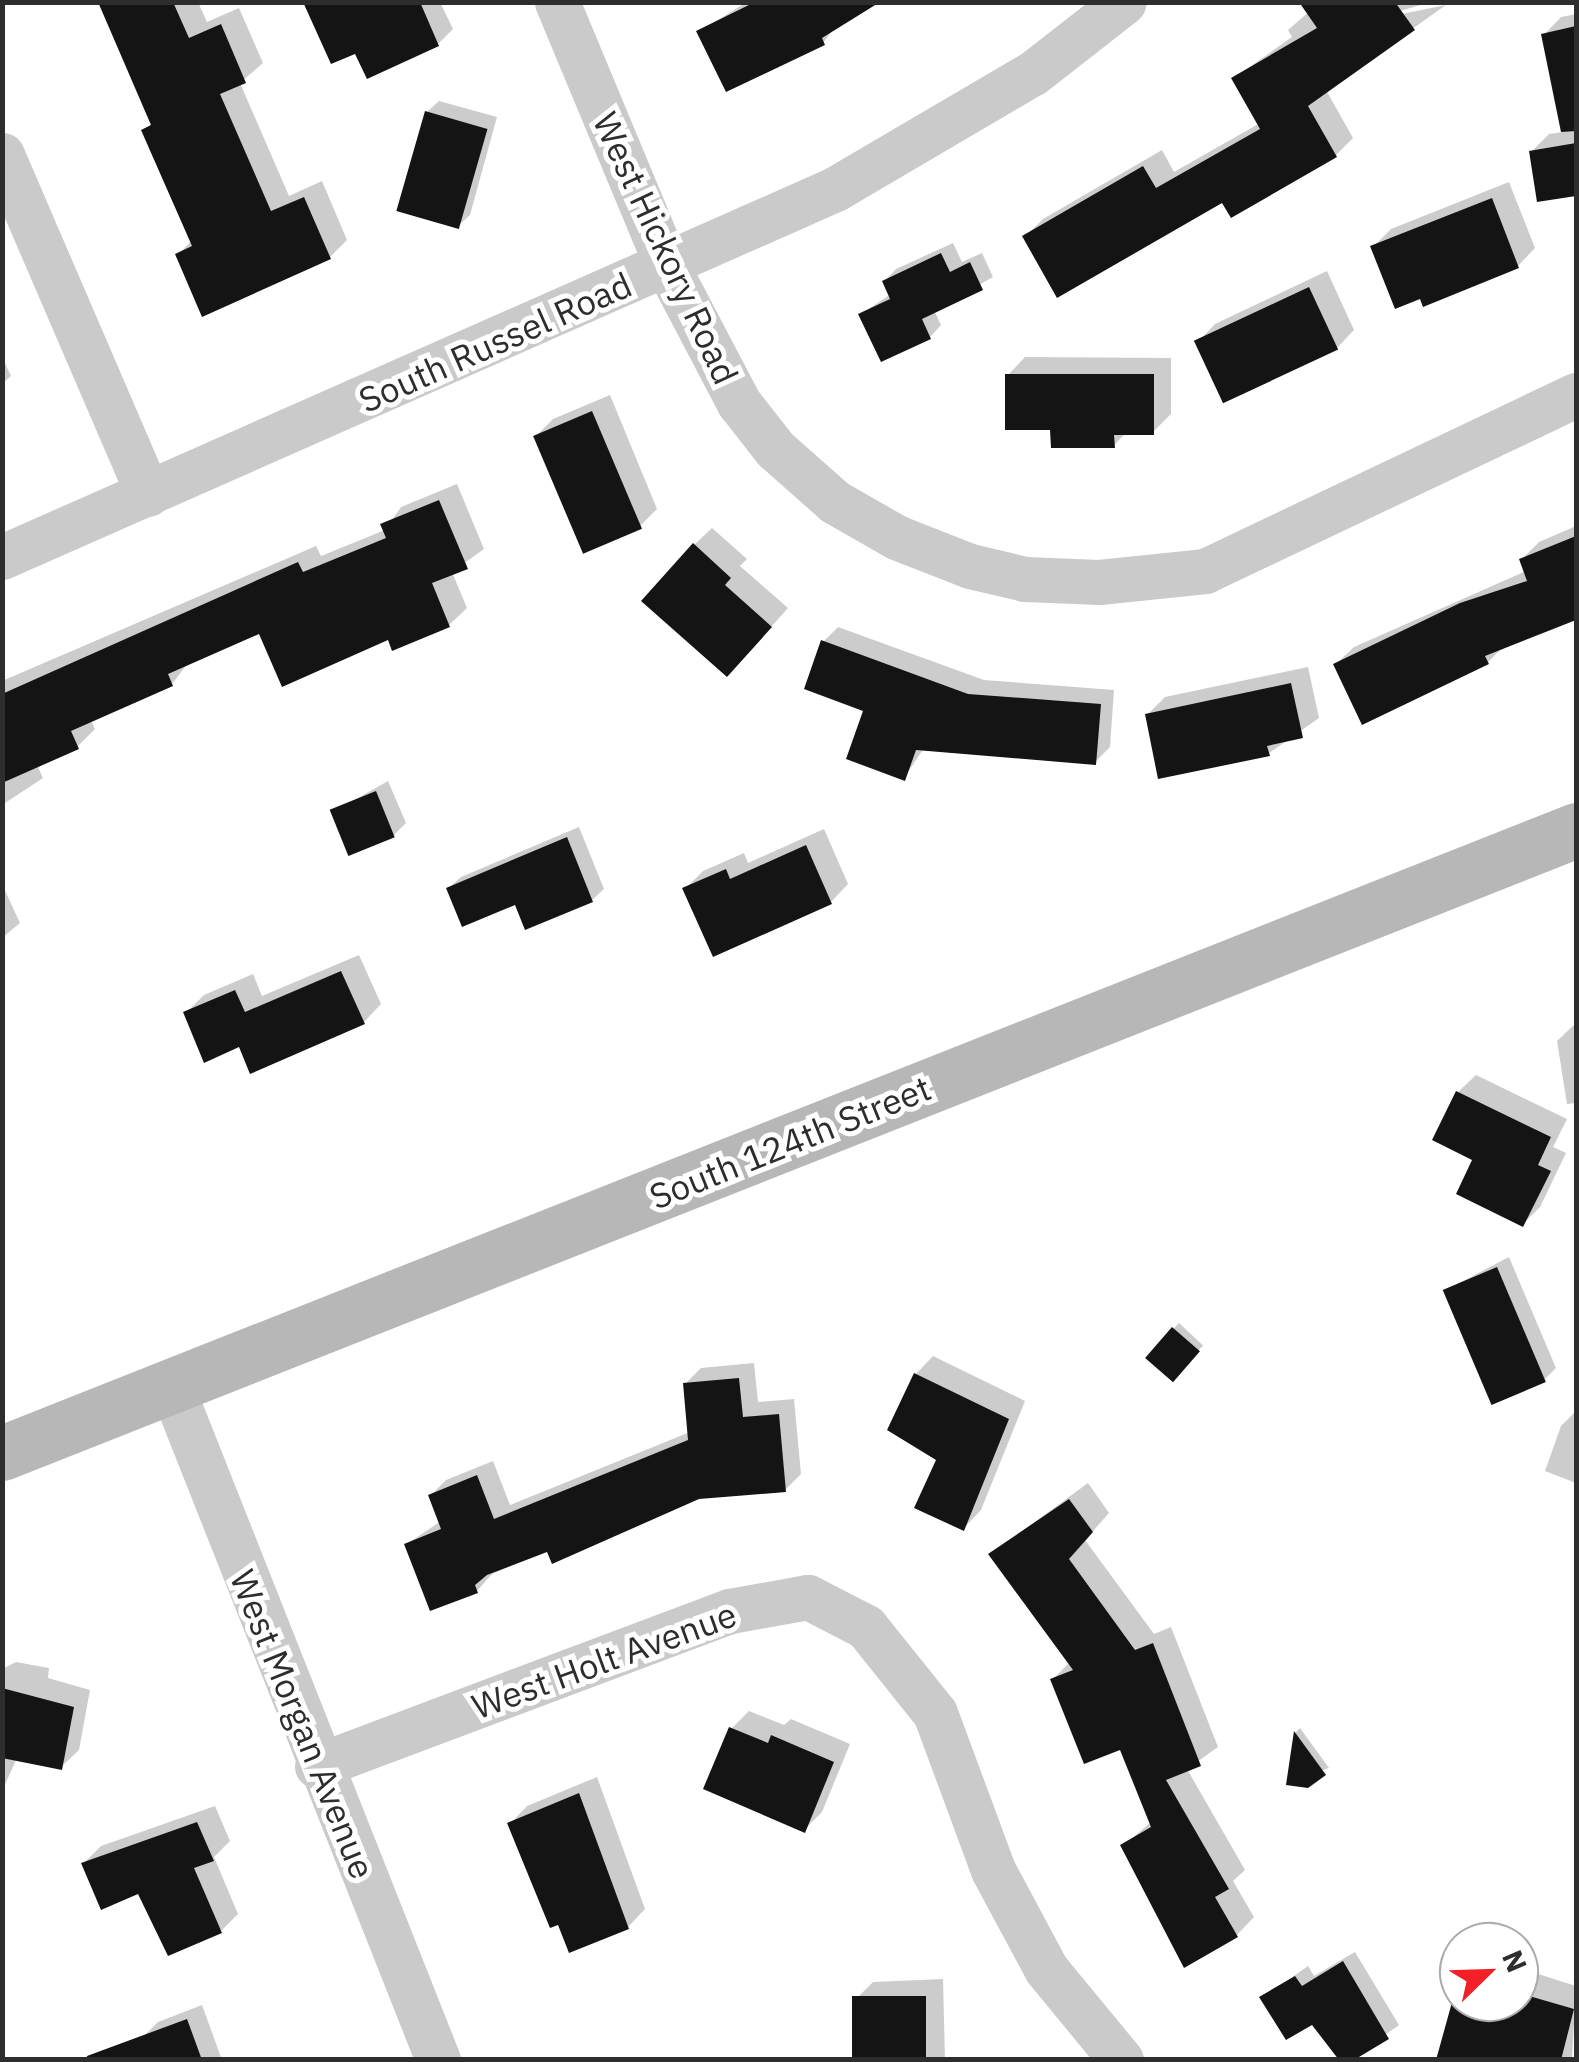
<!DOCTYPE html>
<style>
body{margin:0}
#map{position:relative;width:1579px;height:2062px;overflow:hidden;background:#fff;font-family:"IBM Plex Sans",sans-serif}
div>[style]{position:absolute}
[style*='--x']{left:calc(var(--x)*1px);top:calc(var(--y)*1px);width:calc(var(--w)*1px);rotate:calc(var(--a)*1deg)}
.shadow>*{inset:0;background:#0003;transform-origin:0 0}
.building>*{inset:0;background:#141414;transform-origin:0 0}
.street>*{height:45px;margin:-22.5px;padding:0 22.5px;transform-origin:22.5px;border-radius:22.5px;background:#cacaca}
.secondary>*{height:55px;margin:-27.5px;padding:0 27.5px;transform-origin:27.5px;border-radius:27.5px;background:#b7b7b7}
span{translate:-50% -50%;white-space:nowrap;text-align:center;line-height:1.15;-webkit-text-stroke:10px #fff;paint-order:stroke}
.street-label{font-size:35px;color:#2d2d2d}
.frame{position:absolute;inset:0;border:5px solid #2d2d2d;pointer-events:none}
.north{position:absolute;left:1439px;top:1922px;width:100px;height:100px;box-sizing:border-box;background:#fff;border:2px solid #ababab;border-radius:50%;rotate:67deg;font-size:28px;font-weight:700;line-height:40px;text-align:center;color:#2d2d2d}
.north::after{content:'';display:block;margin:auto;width:35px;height:45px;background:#f32027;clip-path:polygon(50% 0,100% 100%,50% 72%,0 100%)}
</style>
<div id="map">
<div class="shadow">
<div style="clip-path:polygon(101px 2px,198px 2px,207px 22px,239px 8px,263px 63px,240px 83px,289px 196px,322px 181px,347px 240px,330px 257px,178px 255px,192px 240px,144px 131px,153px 122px)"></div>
<div style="clip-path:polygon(306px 2px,440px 2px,453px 29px,438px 44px,357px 50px)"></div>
<div style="clip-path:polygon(747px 2px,875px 2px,834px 28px,824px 42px,700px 31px)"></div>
<div style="clip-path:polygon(1320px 2px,1431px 2px,1362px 22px,1446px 5px,1326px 90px,1353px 138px,1336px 155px,1223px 199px,1025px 237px,1043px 219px,1162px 150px,1174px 172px,1260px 123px,1234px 78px,1292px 37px,1288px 30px)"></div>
<div style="clip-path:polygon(1576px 14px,1576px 193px,1539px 199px,1531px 152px,1549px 134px,1563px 132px,1544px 35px,1561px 17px)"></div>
<div style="clip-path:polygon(439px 101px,497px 117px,470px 215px,458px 226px,427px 112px)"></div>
<div style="clip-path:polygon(1509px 182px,1535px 248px,1518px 266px,1421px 296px,1373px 247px,1391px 229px)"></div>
<div style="clip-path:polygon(953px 243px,962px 262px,982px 253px,993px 277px,934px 310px,941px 325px,930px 337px,861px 314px,891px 294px,885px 281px,896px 269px)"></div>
<div style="clip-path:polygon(1327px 271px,1354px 330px,1337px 348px,1198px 342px,1215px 324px)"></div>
<div style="clip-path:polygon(2px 357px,11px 376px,2px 384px)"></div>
<div style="clip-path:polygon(1025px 357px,1171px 358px,1171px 414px,1153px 432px,1127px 432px,1114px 445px,1053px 427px,1008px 375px)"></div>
<div style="clip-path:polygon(610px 395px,657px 509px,639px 527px,536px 436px,553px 419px)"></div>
<div style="clip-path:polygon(457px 484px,484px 549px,452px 572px,467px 608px,449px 625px,389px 636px,260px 631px,188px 663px,172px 684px,91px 720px,95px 729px,77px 747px,37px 765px,43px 778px,2px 805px,2px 681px,316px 546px,321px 556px,385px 530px,401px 507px)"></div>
<div style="clip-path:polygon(1576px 526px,1576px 618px,1503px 647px,1488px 662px,1336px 664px,1354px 647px,1526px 571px,1522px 559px,1539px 542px)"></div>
<div style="clip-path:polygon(712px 528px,747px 559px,740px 566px,788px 608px,744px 657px,694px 545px)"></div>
<div style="clip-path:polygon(838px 627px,984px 680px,1114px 690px,1110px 747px,1095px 762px,924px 748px,904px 778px,823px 642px)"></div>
<div style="clip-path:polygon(1308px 667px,1319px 718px,1268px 754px,1147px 715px,1165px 697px)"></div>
<div style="clip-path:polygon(388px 781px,406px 823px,394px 835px,333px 812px)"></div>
<div style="clip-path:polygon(579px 827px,604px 889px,592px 900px,517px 902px,449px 888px,461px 877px)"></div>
<div style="clip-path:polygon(824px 829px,848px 884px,831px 902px,685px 889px,703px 871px,744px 853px,748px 863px)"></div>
<div style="clip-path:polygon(2px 884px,20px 923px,2px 938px)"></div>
<div style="clip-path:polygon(359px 955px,381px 1004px,364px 1022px,240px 1044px,186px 1013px,204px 995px,253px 974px,262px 996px)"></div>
<div style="clip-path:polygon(1576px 1023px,1576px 1103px,1567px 1104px,1557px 1041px)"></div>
<div style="clip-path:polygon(1476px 1075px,1567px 1119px,1553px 1147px,1566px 1153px,1540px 1207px,1523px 1224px,1475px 1159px,1458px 1092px)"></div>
<div style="clip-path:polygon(1509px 1257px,1556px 1368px,1544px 1380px,1446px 1290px)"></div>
<div style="left:1179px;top:1323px;width:33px;height:47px;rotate:43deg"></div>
<div style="clip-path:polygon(933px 1356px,1025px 1401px,981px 1510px,964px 1528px,916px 1374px)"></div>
<div style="clip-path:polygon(754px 1363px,758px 1402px,794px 1399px,801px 1474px,785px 1490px,698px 1497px,548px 1549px,492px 1574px,477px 1591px,407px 1544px,441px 1521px,431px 1495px,446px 1480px,493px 1461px,510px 1505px,690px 1432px,685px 1384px,701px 1368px)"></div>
<div style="clip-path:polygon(1576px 1411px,1576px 1483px,1545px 1471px,1561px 1426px)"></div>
<div style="clip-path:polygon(1088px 1483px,1109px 1513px,1085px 1540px,1154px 1634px,1171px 1627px,1218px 1747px,1187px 1769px,1245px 1870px,1233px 1881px,1254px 1917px,1237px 1935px,1123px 1846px,1151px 1822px,1122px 1747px,1053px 1679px,1070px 1662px,991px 1554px)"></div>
<div style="clip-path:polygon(16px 1662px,49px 1668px,48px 1678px,90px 1690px,79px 1750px,61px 1767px,17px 1758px,2px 1791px,2px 1669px)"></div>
<div style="clip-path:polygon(749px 1711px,784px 1725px,791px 1719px,850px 1744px,822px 1812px,804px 1830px,732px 1728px)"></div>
<div style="clip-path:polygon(1300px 1728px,1329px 1768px,1289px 1782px,1296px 1732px)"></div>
<div style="clip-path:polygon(597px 1777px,645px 1909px,628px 1927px,510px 1824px,527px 1806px)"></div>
<div style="clip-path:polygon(215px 1806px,230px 1841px,214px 1857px,238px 1914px,221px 1931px,84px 1863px,101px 1846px)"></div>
<div style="clip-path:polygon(1355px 1952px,1399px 2025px,1350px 2060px,1313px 2021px,1263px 1998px,1308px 1966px,1314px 1976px)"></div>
<div style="clip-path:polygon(1519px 1968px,1576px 1986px,1572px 2060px,1445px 2060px,1459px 1985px,1459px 2002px,1519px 2002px)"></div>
<div style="clip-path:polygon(943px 1979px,945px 2060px,857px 2060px,855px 2000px,873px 1982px)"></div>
<div style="clip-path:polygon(202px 2005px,222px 2060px,147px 2060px,143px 2037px,158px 2022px)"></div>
</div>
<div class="building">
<div style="clip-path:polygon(98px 2px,173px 2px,189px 38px,221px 24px,246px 83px,220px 94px,271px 211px,304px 197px,331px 259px,202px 317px,175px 254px,192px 246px,141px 130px,151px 125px)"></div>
<div style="clip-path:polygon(303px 2px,420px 2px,439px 46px,367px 79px,355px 54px,331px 64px)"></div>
<div style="clip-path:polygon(755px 2px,880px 2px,822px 38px,825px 45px,726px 92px,696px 31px)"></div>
<div style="clip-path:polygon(1299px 2px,1395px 2px,1415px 30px,1308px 106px,1337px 157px,1231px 218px,1222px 203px,1057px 298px,1022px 236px,1143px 166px,1156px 188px,1260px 129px,1231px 78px,1317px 28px)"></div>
<div style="clip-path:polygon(1576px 26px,1576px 131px,1561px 132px,1541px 34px)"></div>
<div style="left:425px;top:111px;width:65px;height:104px;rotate:16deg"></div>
<div style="clip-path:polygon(1576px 143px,1576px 196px,1537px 202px,1529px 151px)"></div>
<div style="clip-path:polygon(1492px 198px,1519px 268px,1423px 307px,1420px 299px,1395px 309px,1370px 246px)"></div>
<div style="clip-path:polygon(941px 253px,950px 272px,970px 262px,983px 290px,922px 319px,931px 339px,881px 362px,858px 314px,890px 299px,882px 281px)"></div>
<div style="left:1309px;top:287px;width:69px;height:127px;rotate:65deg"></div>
<div style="clip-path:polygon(1005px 374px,1154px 374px,1154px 435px,1114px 435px,1115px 448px,1051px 448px,1050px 430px,1005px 430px)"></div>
<div style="left:592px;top:411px;width:128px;height:64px;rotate:67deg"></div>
<div style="clip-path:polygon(439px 500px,468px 569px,432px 583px,450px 627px,392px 651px,388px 640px,282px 687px,259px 634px,168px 674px,173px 686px,71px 731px,79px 749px,2px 783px,2px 694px,298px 562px,303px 572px,386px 538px,380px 524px)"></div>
<div style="clip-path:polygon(1576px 536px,1576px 620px,1485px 656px,1489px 664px,1362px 725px,1333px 664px,1460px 603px,1527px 581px,1519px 559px)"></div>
<div style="clip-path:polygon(693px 543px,731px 578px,725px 585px,772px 627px,727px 677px,641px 601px)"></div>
<div style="clip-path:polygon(821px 640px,968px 694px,1101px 704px,1096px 765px,916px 750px,905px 781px,846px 759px,863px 711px,804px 689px)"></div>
<div style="clip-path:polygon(1291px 683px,1303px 738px,1267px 746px,1270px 756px,1158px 779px,1145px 714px)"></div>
<div style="left:376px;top:791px;width:50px;height:50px;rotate:68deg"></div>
<div style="clip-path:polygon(567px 837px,593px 902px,525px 930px,515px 905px,462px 927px,446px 888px)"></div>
<div style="clip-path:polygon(806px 845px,832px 904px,713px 957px,682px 888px,726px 869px,730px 879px)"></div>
<div style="clip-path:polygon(341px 971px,365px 1024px,250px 1074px,239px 1047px,204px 1063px,183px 1012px,235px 990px,245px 1012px)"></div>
<div style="clip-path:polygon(1456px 1091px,1551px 1137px,1538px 1165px,1551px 1171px,1523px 1227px,1456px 1194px,1472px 1160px,1432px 1140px)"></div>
<div style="left:1497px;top:1267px;width:125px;height:59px;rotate:67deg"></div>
<div style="left:1172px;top:1327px;width:37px;height:41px;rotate:41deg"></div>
<div style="clip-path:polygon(914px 1373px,1009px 1419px,964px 1531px,914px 1508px,936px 1460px,887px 1430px)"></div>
<div style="clip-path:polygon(739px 1378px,743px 1417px,779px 1414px,786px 1492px,699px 1499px,552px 1564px,547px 1552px,487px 1575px,475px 1585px,478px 1593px,430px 1611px,404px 1544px,441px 1529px,428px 1495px,477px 1475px,494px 1519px,688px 1440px,683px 1383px)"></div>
<div style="clip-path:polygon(1069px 1499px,1093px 1532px,1069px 1559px,1135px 1650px,1153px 1643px,1201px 1766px,1166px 1780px,1229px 1889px,1215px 1897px,1238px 1937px,1184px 1968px,1120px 1845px,1151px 1827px,1120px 1750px,1084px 1764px,1050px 1679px,1073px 1670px,988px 1554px)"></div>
<div style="clip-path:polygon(2px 1688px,74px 1707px,62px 1770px,2px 1758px)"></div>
<div style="clip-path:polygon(729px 1727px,768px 1743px,771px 1735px,834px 1762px,805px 1833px,703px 1789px)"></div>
<div style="clip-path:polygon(1294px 1731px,1326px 1775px,1308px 1788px,1286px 1785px)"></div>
<div style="clip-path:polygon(579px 1793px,629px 1929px,569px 1953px,558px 1925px,550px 1928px,507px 1823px)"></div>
<div style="clip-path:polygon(197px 1822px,214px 1861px,194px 1868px,222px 1933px,168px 1956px,138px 1894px,101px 1910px,81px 1863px)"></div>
<div style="clip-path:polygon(1343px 1961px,1389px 2039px,1354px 2060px,1339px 2060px,1312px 2025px,1286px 2040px,1259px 1997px,1295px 1976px,1302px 1986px)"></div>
<div style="clip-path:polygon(1459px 1977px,1459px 2002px,1519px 2002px,1519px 1993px,1574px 2009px,1561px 2060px,1436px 2060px)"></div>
<div style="left:926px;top:1996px;width:64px;height:74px;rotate:90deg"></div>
<div style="clip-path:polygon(187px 2019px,202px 2060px,87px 2060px,87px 2056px)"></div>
</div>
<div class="street">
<div style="--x:557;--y:2;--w:286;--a:67.4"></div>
<div style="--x:667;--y:266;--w:155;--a:62.3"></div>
<div style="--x:739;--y:403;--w:58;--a:52"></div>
<div style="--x:775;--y:449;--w:80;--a:41.5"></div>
<div style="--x:835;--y:502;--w:70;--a:29.8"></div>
<div style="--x:896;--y:537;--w:79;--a:21.4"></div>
<div style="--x:970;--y:566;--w:57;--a:13.3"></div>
<div style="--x:1025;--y:579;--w:74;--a:2.3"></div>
<div style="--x:1099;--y:582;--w:107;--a:-5.9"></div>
<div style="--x:1205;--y:571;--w:411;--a:-25.4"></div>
<div style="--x:2;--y:155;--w:369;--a:66.7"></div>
<div style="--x:2;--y:557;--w:911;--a:-23.83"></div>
<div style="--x:835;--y:189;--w:229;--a:-30.4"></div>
<div style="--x:1033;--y:73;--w:115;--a:-38"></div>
<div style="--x:172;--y:1388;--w:723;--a:68.4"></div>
<div style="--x:317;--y:1766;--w:441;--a:-20.6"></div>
<div style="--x:730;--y:1611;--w:79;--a:-10.2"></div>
<div style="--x:808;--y:1597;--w:65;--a:27.3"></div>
<div style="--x:866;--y:1627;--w:110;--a:51.3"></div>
<div style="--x:935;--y:1713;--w:167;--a:69.7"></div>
<div style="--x:993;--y:1870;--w:112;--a:61.8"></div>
<div style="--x:1046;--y:1969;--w:118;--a:50.5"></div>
</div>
<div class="secondary">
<div style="--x:2;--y:1453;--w:1693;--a:-21.59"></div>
</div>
<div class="street-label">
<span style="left:666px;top:248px;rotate:65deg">West Hickory Road</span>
<span style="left:495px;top:342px;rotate:-24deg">South Russel Road</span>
<span style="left:790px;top:1142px;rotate:-22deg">South 124th Street</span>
<span style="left:604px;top:1660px;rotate:-20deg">West Holt Avenue</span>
<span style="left:303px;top:1724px;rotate:68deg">West Morgan Avenue</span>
</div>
<div class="frame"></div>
<div class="north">N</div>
</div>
